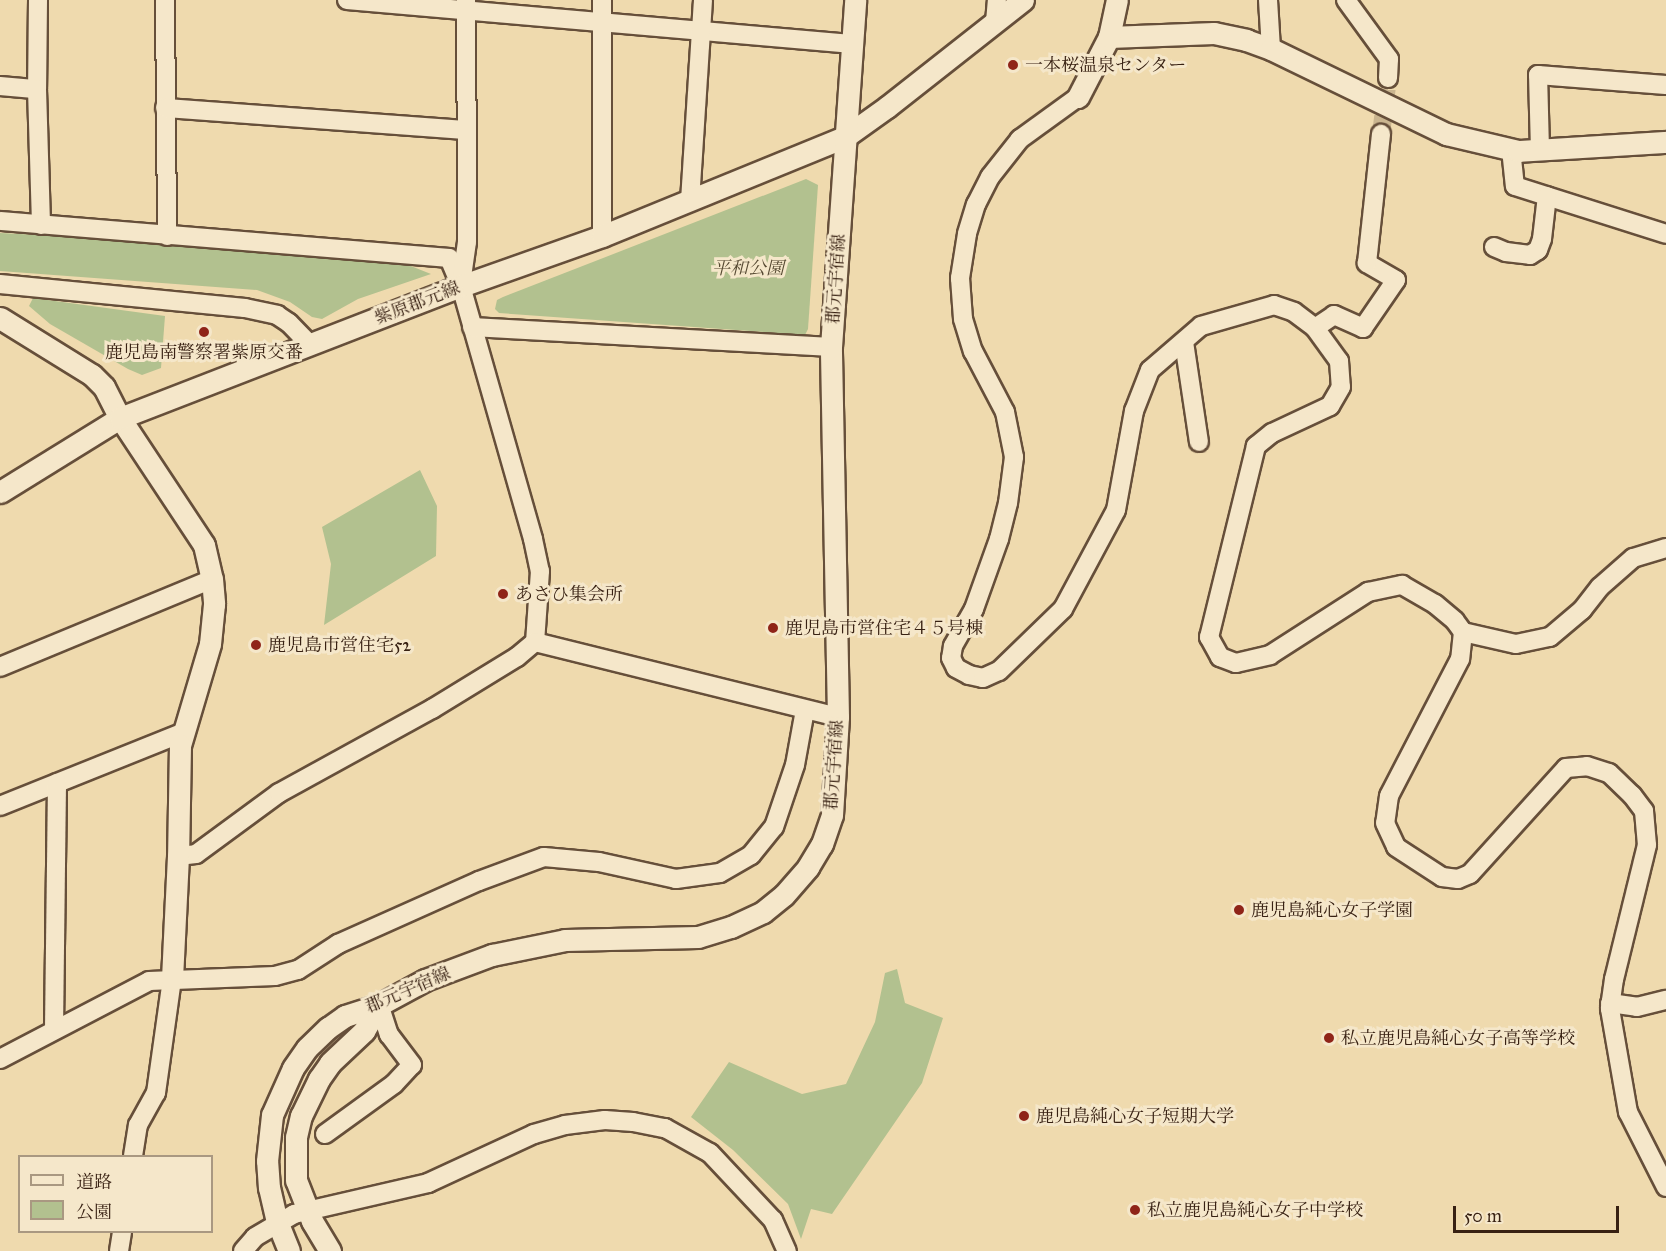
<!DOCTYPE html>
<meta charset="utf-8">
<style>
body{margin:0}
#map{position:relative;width:1666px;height:1251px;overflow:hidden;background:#efdaae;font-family:"IM FELL Great Primer","Noto Serif JP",serif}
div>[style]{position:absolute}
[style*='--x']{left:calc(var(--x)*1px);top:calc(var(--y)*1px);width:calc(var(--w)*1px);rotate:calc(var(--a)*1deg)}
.green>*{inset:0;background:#b2c18f}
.minor-tunnel>*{height:18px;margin-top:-9px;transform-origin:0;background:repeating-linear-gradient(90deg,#cab58f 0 18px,transparent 0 27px)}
.roads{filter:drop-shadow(2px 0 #664f3a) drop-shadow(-2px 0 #664f3a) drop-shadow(0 2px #664f3a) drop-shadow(0 -2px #664f3a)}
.minor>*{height:18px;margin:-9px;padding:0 9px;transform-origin:9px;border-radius:9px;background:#f5e7ca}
.tertiary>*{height:21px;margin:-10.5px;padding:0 10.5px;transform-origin:10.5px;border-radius:10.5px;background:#f5e7ca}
.dots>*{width:16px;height:16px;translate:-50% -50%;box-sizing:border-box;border:3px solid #f5e7ca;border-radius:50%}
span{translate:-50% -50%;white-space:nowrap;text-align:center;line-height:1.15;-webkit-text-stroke:6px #f5e7ca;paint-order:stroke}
.poi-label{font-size:18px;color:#382113}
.left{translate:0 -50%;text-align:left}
.park-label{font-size:18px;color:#564932;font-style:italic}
.street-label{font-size:18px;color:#382113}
.legend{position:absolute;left:18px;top:1155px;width:195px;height:78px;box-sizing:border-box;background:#f5e7ca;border:2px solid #a99881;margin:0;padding:8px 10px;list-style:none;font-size:18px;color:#382113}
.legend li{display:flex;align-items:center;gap:12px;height:30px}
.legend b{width:30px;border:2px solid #a99881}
.scale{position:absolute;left:1453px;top:1206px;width:166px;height:27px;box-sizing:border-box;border:3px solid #382113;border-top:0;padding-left:8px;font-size:18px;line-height:21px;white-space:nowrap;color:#382113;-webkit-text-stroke:4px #f5e7ca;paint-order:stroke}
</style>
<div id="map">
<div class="green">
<div style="clip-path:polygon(806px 179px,818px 185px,808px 329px,805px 335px,499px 313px,495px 309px,497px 300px,503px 297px)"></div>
<div style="clip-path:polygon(0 233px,178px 242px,393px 259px,431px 274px,358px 299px,322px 319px,312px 317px,290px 302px,257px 290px,0 271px)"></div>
<div style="clip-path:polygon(33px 298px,165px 316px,161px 368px,142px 375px,128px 369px,50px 324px,29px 306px)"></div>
<div style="clip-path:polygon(420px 470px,437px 506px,436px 556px,324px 625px,331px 564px,322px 527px)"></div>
<div style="clip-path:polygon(897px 969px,905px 1003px,943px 1018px,922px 1083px,832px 1214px,811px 1209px,801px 1239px,788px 1204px,733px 1150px,691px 1117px,729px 1062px,802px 1094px,846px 1084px,875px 1022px,885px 973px)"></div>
</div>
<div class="minor-tunnel">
<div style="--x:1381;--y:134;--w:56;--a:-82.9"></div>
</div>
<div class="roads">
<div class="minor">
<div style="--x:38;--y:0;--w:89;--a:90.6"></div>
<div style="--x:37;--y:89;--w:136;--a:88.3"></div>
<div style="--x:165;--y:0;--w:236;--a:89.5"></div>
<div style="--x:347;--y:0;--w:507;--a:4.98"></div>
<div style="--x:1268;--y:0;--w:49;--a:86.5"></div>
<div style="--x:1346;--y:0;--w:73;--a:53.9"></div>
<div style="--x:1389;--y:59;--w:19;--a:93"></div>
<div style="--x:995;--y:22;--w:22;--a:-85"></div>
<div style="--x:0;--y:86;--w:37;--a:5"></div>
<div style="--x:1078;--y:97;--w:72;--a:144.1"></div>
<div style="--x:1020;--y:139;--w:48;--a:128.3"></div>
<div style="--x:990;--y:177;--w:30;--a:117"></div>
<div style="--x:976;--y:204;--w:31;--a:107"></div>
<div style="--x:967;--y:234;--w:45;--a:99"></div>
<div style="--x:960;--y:278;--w:41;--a:85.8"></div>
<div style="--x:963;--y:319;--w:34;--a:73"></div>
<div style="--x:973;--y:351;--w:69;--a:62.3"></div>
<div style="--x:1005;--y:412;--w:46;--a:78.7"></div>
<div style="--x:1014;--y:457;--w:46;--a:97.4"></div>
<div style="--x:1008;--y:503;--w:37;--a:104"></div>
<div style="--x:999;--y:539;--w:74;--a:109.7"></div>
<div style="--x:974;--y:609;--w:43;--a:119.6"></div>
<div style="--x:953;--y:646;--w:12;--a:99"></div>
<div style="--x:951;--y:658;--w:11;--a:63"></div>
<div style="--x:956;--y:668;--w:15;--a:28"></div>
<div style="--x:969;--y:675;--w:14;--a:12"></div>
<div style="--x:983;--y:678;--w:17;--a:-24"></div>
<div style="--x:999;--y:671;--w:89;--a:-44.1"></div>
<div style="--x:1063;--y:609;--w:112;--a:-61.8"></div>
<div style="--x:1116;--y:510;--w:101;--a:-79.7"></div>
<div style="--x:1134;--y:411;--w:44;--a:-68.7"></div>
<div style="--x:1150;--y:370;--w:67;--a:-40.8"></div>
<div style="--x:1201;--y:326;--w:76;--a:-16"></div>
<div style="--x:1274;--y:305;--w:21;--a:19"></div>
<div style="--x:1294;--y:312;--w:26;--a:37"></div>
<div style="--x:1315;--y:328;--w:41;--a:54"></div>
<div style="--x:1339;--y:361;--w:26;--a:86"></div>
<div style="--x:1341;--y:387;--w:22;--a:120"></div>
<div style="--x:1330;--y:406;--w:64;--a:155"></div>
<div style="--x:1272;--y:433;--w:21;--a:141"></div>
<div style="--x:1256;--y:446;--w:197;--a:103.8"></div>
<div style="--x:1209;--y:637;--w:23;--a:61"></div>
<div style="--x:1220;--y:657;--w:17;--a:21"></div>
<div style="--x:1236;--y:663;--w:35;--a:-13"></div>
<div style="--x:1270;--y:655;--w:117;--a:-32.7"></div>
<div style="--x:1368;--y:592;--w:35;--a:-12"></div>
<div style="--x:1402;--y:585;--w:38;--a:30"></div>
<div style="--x:1435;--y:604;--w:26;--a:40"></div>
<div style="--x:1455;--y:621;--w:14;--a:54"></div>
<div style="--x:1463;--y:632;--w:27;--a:96"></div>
<div style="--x:1460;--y:659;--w:154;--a:117.4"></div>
<div style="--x:1389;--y:796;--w:27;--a:98"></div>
<div style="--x:1385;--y:823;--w:26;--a:65"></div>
<div style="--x:1396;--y:847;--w:55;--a:33.1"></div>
<div style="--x:1442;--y:877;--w:16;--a:7"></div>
<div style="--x:1458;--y:879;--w:13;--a:-23"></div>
<div style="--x:1470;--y:874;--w:143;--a:-47.8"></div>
<div style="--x:1566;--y:768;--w:21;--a:-5"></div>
<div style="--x:1587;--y:766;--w:23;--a:18"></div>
<div style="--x:1609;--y:773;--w:32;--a:44"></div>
<div style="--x:1632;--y:795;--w:20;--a:53"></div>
<div style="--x:1644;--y:811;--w:34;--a:85"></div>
<div style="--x:1647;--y:845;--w:138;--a:103.8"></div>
<div style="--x:1614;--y:979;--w:30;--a:98"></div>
<div style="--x:1610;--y:1009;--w:105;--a:80.1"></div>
<div style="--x:1628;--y:1112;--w:84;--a:63.1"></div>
<div style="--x:165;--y:108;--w:302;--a:4.2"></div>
<div style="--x:1511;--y:149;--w:37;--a:84"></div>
<div style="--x:1515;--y:186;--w:158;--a:17.6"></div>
<div style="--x:1540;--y:150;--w:75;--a:-91.5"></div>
<div style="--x:1538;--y:75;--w:128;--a:4.5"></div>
<div style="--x:690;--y:201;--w:201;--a:-86.3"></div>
<div style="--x:0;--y:221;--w:451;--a:4.7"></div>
<div style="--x:449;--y:258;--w:30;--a:67"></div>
<div style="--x:461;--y:286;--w:263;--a:74.1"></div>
<div style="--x:533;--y:539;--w:33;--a:78"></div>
<div style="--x:540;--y:571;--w:71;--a:94"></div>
<div style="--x:602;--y:236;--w:236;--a:-90"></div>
<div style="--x:1494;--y:247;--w:13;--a:23"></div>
<div style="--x:1506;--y:252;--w:24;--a:7"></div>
<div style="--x:1530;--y:255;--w:9;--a:-32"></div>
<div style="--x:1538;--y:250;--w:12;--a:-70"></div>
<div style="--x:1542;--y:239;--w:43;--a:-83.4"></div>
<div style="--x:0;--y:284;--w:246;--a:5.6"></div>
<div style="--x:245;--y:308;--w:33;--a:12"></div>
<div style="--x:277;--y:315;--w:14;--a:34"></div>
<div style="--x:289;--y:323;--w:29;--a:46"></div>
<div style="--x:461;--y:284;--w:42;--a:-81.9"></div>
<div style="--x:467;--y:242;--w:242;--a:-90.2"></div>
<div style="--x:472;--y:327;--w:360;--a:3.2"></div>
<div style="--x:1315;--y:328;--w:23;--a:-34"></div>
<div style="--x:1334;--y:315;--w:32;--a:24"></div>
<div style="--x:1363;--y:328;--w:58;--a:-55.5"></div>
<div style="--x:1396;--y:280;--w:34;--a:-150"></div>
<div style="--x:1367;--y:263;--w:130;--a:-83.8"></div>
<div style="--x:1184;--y:342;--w:101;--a:81.5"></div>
<div style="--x:1463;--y:632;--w:54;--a:12.8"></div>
<div style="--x:1516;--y:644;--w:35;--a:-12"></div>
<div style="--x:1550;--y:637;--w:42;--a:-40.2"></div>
<div style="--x:1582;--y:610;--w:29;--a:-52"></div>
<div style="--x:1600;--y:587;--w:44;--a:-41.3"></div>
<div style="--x:1633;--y:558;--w:34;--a:-17"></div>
<div style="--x:0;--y:667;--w:230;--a:-22.5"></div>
<div style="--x:0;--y:806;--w:198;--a:-21.9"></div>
<div style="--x:178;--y:856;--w:18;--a:-6"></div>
<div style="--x:196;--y:854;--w:103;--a:-36.3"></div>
<div style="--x:279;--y:793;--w:175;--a:-28.8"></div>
<div style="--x:432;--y:709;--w:100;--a:-31.5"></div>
<div style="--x:517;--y:657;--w:23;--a:-40"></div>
<div style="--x:535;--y:642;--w:312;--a:13.9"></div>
<div style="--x:1610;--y:1003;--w:27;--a:8"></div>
<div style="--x:1637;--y:1007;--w:30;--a:-14"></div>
<div style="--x:54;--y:1029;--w:246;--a:-89.3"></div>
<div style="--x:0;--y:1059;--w:168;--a:-27.6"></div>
<div style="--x:149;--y:981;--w:126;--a:-2.3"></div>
<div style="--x:275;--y:976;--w:24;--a:-15"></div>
<div style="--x:298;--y:970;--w:48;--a:-33"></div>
<div style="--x:338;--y:944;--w:154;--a:-24.1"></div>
<div style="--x:479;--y:881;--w:69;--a:-20.3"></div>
<div style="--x:544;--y:857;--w:55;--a:5.2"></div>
<div style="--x:599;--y:862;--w:79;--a:12.4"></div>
<div style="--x:676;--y:879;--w:44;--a:-7.8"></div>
<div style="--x:720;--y:873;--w:36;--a:-30"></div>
<div style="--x:751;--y:855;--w:36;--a:-51"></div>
<div style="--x:774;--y:827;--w:65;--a:-71.3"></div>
<div style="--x:795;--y:765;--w:56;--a:-79.7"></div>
<div style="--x:325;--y:1134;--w:85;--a:-35.9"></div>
<div style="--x:394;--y:1084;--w:26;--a:-47"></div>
<div style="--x:412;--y:1065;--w:38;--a:-127"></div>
<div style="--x:389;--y:1035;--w:32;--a:-108"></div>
<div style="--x:133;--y:1156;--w:31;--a:-81"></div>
<div style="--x:138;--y:1125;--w:37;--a:-61"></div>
<div style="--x:156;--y:1093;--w:115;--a:-82"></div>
<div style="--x:119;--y:1251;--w:19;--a:-81"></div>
<div style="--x:243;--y:1251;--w:18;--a:-49"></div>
<div style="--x:255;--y:1237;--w:45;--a:-30.5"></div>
<div style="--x:294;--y:1214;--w:138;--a:-13"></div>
<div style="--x:428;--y:1183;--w:117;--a:-24.8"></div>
<div style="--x:534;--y:1134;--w:32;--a:-16"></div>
<div style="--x:565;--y:1125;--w:40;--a:-7.1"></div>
<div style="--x:605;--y:1120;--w:28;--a:4"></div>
<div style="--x:633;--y:1122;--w:33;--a:11"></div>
<div style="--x:665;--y:1128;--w:51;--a:29.1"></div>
<div style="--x:710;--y:1153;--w:92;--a:46.8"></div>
<div style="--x:773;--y:1220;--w:34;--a:66"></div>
</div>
<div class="tertiary">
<div style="--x:1109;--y:37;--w:105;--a:-2.2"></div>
<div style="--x:1214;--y:33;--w:33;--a:12"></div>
<div style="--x:1246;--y:40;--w:27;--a:20"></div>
<div style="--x:1271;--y:49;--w:195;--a:25.9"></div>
<div style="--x:1446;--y:134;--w:74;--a:13.3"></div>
<div style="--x:1518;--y:151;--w:148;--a:-3.5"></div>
<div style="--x:1078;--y:97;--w:68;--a:-62.7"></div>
<div style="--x:1109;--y:37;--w:38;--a:-78"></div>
<div style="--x:0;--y:318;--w:108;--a:31.8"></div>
<div style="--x:92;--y:375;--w:17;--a:45"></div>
<div style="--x:104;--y:387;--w:35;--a:63"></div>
<div style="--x:120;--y:418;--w:152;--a:56.5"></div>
<div style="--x:204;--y:545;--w:35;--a:77"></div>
<div style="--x:212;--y:579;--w:25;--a:85"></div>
<div style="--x:214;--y:604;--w:40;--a:95.7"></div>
<div style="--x:210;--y:644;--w:105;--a:106.5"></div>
<div style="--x:180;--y:745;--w:111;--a:91"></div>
<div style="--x:178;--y:856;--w:123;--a:92.8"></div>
<div style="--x:0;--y:492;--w:141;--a:-31.7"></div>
<div style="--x:120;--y:418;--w:366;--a:-21.2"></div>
<div style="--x:461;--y:286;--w:150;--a:-19.5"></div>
<div style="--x:602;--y:236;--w:262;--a:-22.2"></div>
<div style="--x:845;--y:137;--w:52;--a:-35.5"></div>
<div style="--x:887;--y:107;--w:173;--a:-38.2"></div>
<div style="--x:289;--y:1251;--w:31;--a:-112"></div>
<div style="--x:277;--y:1222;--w:35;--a:-103"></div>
<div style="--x:269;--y:1188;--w:27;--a:-94"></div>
<div style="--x:267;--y:1161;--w:46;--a:-83.8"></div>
<div style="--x:272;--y:1115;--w:51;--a:-65.9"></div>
<div style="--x:293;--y:1068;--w:24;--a:-55"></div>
<div style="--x:307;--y:1048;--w:29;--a:-44"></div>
<div style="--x:328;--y:1028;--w:21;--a:-35"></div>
<div style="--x:345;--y:1016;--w:36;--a:-18"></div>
<div style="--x:379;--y:1005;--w:52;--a:-28.5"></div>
<div style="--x:425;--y:980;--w:72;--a:-20.5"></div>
<div style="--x:492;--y:955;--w:75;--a:-11.6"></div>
<div style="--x:565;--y:940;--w:133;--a:-1.3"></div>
<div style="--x:698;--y:937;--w:34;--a:-17"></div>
<div style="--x:731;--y:927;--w:35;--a:-25"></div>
<div style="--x:763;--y:912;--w:27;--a:-39"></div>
<div style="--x:784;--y:895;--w:37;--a:-49"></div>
<div style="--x:808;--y:867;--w:27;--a:-59"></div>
<div style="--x:822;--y:844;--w:31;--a:-71"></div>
<div style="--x:832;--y:815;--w:98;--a:-86.5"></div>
<div style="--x:838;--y:717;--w:370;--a:-91.1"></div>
<div style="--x:831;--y:347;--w:348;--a:-86"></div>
<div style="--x:330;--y:1251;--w:35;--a:-121"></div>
<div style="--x:312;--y:1221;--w:44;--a:-111.3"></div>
<div style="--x:296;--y:1180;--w:43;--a:-90"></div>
<div style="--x:296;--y:1137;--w:22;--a:-77"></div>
<div style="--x:301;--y:1116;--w:41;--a:-64.1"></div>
<div style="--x:319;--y:1079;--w:19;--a:-55"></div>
<div style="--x:330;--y:1063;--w:47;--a:-43.3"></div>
<div style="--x:364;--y:1031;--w:30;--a:-60"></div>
</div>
</div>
<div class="dots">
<div style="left:1013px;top:65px;background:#8f2418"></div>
<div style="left:204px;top:332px;background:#8f2418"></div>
<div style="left:503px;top:594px;background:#8f2418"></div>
<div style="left:773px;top:628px;background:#8f2418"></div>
<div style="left:256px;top:645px;background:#8f2418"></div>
<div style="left:1239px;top:910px;background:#8f2418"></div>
<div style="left:1329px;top:1038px;background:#8f2418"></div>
<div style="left:1024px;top:1116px;background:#8f2418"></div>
<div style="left:1135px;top:1210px;background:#8f2418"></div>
</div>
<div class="poi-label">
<span class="left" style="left:1025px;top:65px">一本桜温泉センター</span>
<span style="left:204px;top:352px">鹿児島南警察署紫原交番</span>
<span class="left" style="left:515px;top:594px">あさひ集会所</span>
<span class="left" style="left:785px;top:628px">鹿児島市営住宅４５号棟</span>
<span class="left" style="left:268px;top:645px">鹿児島市営住宅52</span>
<span class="left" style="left:1251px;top:910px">鹿児島純心女子学園</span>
<span class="left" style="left:1341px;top:1038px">私立鹿児島純心女子高等学校</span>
<span class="left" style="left:1036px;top:1116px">鹿児島純心女子短期大学</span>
<span class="left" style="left:1147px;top:1210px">私立鹿児島純心女子中学校</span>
</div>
<div class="park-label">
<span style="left:748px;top:268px">平和公園</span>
</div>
<div class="street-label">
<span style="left:836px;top:279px;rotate:-86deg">郡元宇宿線</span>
<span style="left:417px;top:303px;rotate:-21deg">紫原郡元線</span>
<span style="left:834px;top:765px;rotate:-86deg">郡元宇宿線</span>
<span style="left:408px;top:990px;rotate:-23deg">郡元宇宿線</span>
</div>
<ul class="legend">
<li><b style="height:8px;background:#f5e7ca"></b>道路</li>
<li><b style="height:16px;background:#b2c18f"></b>公園</li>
</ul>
<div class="scale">50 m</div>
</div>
